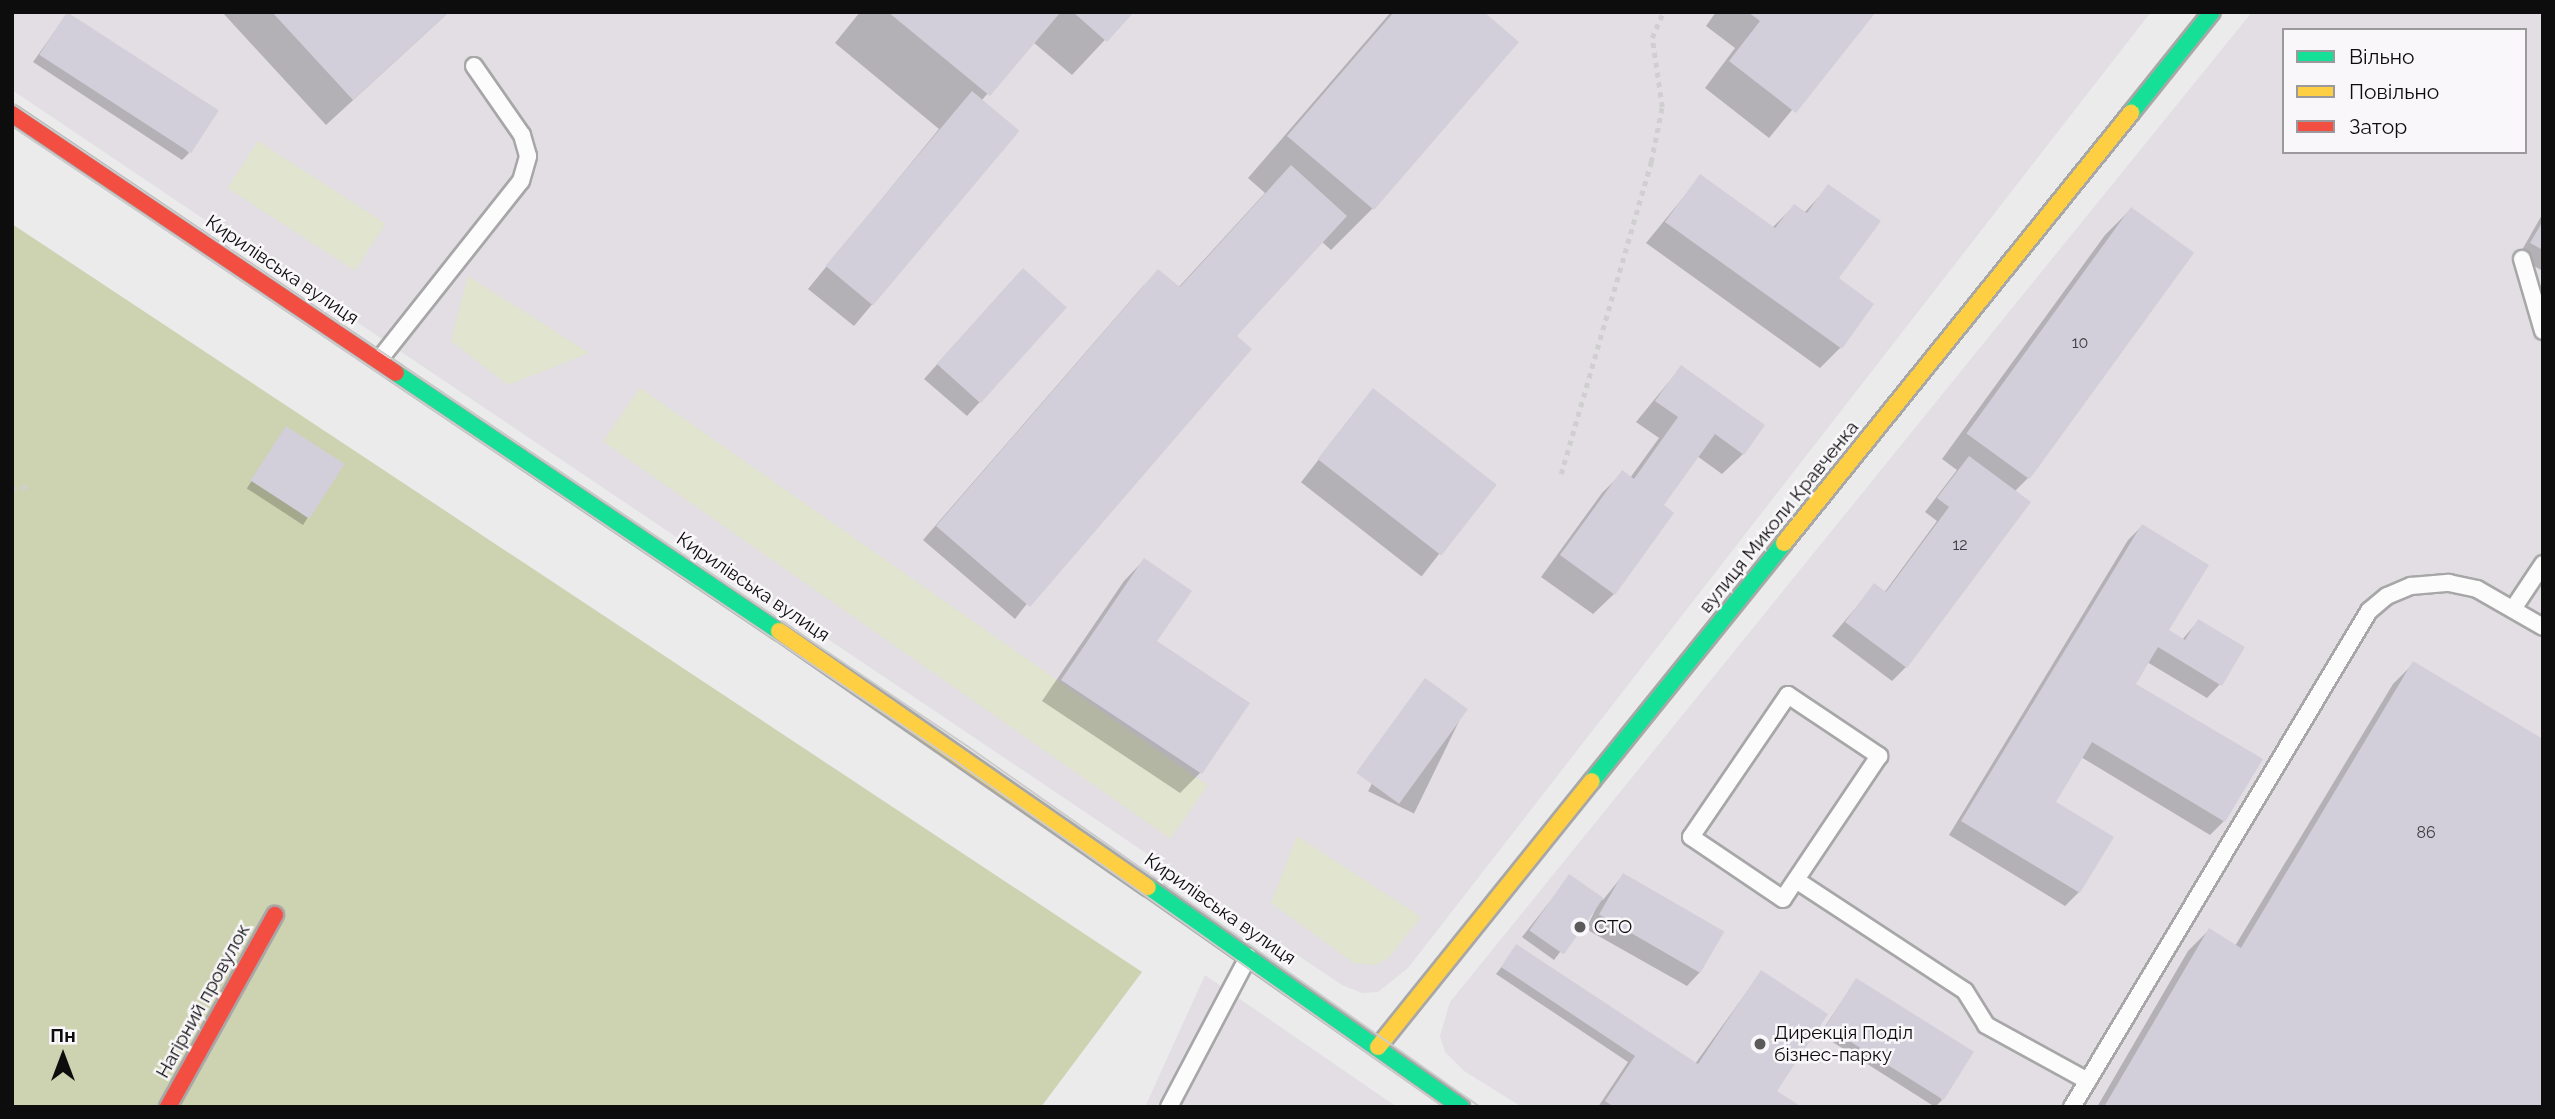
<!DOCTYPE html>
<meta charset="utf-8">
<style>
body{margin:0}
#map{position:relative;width:2555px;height:1119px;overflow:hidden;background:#ebebec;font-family:Raleway,sans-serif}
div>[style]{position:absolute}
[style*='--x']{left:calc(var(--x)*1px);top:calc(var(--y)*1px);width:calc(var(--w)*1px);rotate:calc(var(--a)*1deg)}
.built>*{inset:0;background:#e2dee4}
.green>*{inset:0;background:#e1e4ce;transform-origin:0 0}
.forest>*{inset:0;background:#cdd2b0}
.shadow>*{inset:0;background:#0003;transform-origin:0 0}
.building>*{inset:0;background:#d3cfda;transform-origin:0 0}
.path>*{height:4.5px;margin-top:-2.25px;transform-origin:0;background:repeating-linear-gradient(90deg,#d0cfd0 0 5px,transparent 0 10px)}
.roads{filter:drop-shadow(2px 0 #a7a7a8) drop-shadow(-2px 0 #a7a7a8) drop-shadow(0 2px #a7a7a8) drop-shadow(0 -2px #a7a7a8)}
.lane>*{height:16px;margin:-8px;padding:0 8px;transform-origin:8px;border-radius:8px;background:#fcfcfc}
.fast>*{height:16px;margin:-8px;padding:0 8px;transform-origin:8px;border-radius:8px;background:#16e098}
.slow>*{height:16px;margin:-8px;padding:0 8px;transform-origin:8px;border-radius:8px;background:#ffcf43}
.jam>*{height:16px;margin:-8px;padding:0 8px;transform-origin:8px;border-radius:8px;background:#f24e42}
.tram>*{height:2px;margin:-1px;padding:0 1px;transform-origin:1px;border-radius:1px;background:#cccccd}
.dots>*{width:19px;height:19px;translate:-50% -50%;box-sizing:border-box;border:4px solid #f9f7fa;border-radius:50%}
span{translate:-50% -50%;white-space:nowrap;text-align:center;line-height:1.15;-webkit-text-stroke:5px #f9f7fa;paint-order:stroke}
.number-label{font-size:16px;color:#3f3e41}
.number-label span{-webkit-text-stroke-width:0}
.street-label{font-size:19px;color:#0e0d0e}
.poi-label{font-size:19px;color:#0e0d0e}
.left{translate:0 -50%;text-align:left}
.frame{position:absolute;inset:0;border:14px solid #0e0d0e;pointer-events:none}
.legend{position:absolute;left:2282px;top:28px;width:245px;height:126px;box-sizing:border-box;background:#f9f7fa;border:2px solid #9b999c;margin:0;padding:9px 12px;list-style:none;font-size:21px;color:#0e0d0e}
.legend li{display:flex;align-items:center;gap:14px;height:35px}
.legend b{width:35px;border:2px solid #9b999c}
.north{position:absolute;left:28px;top:1021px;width:70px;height:70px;-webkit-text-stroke:5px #f9f7fa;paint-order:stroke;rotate:0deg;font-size:19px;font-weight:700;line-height:28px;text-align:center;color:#0e0d0e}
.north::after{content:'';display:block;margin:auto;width:24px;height:32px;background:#0e0d0e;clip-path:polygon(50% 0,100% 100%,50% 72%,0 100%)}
</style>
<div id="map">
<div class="built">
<div style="clip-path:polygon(12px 12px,2151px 12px,1408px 968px,1378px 992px,1362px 993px,1342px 985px,12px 90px)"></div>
<div style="clip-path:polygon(evenodd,2252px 12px,2543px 12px,2543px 1107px,1522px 1107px,1464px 1071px,1445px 1052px,1440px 1036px,1450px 1002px,2252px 12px,2284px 30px,2525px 30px,2525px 152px,2284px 152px,2284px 30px)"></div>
<div style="clip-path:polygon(1205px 975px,1397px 1107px,1145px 1107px)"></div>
</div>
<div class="green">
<div style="left:258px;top:141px;width:152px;height:56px;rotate:33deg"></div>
<div style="clip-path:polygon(468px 276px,589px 353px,508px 385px,451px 341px)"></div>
<div style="left:640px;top:388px;width:693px;height:65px;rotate:35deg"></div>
<div style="clip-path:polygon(1297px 836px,1421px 917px,1389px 957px,1376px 965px,1354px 963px,1271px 903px)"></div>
</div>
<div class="forest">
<div style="clip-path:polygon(12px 224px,1142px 972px,1041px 1107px,12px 1107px)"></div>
</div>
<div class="shadow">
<div style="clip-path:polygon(222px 12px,449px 12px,326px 125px)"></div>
<div style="clip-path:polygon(860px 12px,1131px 12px,1072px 75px,1033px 42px,981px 101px,1017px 131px,854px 326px,808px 289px,939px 129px,835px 43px)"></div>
<div style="clip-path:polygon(1391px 12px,1481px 12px,1516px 42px,1372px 209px,1331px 250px,1321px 241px,1235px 336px,1015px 619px,923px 540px,1144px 285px,1178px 288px,1265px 193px,1248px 178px)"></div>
<div style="clip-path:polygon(1716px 12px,1873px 12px,1769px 138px,1705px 88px,1735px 48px,1706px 26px)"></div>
<div style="clip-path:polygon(67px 14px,189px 153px,182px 160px,33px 62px)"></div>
<div style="clip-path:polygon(1700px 177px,1772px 228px,1794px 206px,1804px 213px,1829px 186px,1841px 347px,1820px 368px,1646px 243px)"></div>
<div style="clip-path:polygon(2131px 209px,2028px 478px,2014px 492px,1906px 667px,1892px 681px,1832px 636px,1874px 586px,1884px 593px,1937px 521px,1925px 512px,1957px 470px,1942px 459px,2105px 235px)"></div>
<div style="clip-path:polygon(2543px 213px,2543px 271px,2518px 257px)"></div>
<div style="clip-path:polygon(1009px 284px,1065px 308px,967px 416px,924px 379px)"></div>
<div style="clip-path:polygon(1681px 367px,1743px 454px,1722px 474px,1697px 456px,1661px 506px,1614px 594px,1593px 614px,1541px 577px,1602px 493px,1622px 473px,1630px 478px,1659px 438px,1636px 422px)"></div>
<div style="left:1373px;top:390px;width:153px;height:117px;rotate:38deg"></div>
<div style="left:286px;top:428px;width:67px;height:72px;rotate:33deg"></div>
<div style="clip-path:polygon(2142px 526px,2167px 631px,2182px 640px,2198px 621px,2220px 684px,2207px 698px,2147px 662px,2134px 684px,2224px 821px,2210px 835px,2081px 757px,2053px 803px,2079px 892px,2065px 906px,1949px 835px,2128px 540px)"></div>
<div style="clip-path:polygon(1144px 560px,1155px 641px,1200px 773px,1180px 793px,1042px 701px,1124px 581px)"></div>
<div style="clip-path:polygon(2413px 664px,2543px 1107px,2097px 1107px,2188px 951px,2209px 930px,2235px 946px,2393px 684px)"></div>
<div style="left:1419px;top:687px;width:51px;height:116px;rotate:26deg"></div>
<div style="clip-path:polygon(1623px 875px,1700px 972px,1687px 986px,1586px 929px,1600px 900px,1554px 960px,1522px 937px,1570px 876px,1603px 900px)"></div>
<div style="clip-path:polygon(1517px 947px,1695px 1064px,1761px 972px,1775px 1091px,1799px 1107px,1598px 1107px,1628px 1062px,1496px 974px)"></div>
<div style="clip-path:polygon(1856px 980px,1942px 1100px,1935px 1107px,1820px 1034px)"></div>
</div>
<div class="building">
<div style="left:67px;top:12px;width:181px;height:51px;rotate:33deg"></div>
<div style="clip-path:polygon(272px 12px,449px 12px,353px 100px)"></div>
<div style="clip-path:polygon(888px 12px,1058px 12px,1059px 14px,990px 96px)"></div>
<div style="clip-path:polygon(1073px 12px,1134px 12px,1107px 42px)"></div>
<div style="clip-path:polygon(1394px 12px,1484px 12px,1519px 42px,1374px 210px,1287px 136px)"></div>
<div style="clip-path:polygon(1748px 12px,1876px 12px,1796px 113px,1729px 61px,1760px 21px)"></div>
<div style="left:972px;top:91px;width:62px;height:228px;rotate:40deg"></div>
<div style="clip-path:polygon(1291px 165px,1347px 216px,1237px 336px,1252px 349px,1030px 607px,936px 526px,1158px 269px,1180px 287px)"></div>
<div style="clip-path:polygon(1700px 174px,1775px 228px,1794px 204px,1807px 213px,1828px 184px,1881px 221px,1839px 278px,1874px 304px,1842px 349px,1665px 222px)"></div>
<div style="left:2131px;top:207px;width:78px;height:280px;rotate:36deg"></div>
<div style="clip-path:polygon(2543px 221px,2543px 250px,2530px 243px)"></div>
<div style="left:1023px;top:268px;width:59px;height:129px;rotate:42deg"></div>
<div style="clip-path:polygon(1681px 365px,1765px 425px,1744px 455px,1715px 434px,1664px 505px,1674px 513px,1615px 595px,1560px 555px,1622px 470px,1634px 479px,1678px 417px,1655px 401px)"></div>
<div style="left:1373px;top:388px;width:157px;height:90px;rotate:38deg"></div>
<div style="left:286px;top:426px;width:70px;height:65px;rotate:33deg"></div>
<div style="clip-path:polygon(1969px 456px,2031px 502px,1907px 668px,1845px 622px,1874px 583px,1886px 592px,1949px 507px,1937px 498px)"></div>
<div style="clip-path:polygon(2142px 524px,2209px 565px,2169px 630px,2185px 640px,2198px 619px,2245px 647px,2222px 686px,2158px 647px,2136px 684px,2263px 759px,2225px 822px,2092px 742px,2056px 802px,2114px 837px,2080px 893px,1961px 821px)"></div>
<div style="clip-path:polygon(1144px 558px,1192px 591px,1157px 641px,1250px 703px,1202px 774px,1061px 680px)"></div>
<div style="clip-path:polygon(2413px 661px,2543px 739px,2543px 1107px,2104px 1107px,2209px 928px,2241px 948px)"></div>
<div style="left:1425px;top:678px;width:53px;height:117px;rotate:36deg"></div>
<div style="left:1623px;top:873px;width:117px;height:48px;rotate:30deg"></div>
<div style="left:1569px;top:874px;width:42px;height:69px;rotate:35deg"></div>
<div style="clip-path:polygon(1516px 944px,1698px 1064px,1761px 970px,1828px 1014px,1777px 1091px,1802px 1107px,1614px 1107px,1605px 1101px,1635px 1056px,1501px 967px)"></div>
<div style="left:1856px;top:978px;width:139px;height:57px;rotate:32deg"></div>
</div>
<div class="path">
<div style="--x:1561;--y:474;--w:325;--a:-73.9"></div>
<div style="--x:1651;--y:162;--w:56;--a:-78.7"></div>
<div style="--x:1662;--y:107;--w:70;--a:-98.2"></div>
<div style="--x:1652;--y:38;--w:28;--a:-67"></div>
<div style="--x:12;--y:488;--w:15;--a:-4"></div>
</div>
<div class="roads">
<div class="lane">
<div style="--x:2522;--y:259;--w:75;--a:73.7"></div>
<div style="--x:379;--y:360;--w:228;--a:-51.6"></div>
<div style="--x:521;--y:181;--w:26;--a:-74"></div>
<div style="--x:528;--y:156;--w:22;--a:-106"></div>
<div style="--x:522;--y:135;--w:84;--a:-124.8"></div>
<div style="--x:2513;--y:609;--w:54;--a:-56.3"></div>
<div style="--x:1788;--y:695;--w:110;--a:33.8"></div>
<div style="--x:1879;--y:756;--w:172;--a:123.9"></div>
<div style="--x:1783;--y:899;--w:111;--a:-146"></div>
<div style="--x:1691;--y:837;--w:172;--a:-55.7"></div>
<div style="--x:1796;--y:880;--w:202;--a:33.3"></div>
<div style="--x:1965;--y:991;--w:40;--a:58"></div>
<div style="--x:1986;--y:1025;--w:116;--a:28.8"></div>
<div style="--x:1169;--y:1107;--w:170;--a:-62.2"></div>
<div style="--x:2072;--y:1107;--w:578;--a:-59.09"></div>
<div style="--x:2369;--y:611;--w:23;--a:-40"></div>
<div style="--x:2387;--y:596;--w:26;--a:-23"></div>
<div style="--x:2411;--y:586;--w:38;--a:-5"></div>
<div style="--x:2449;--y:583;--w:29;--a:12"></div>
<div style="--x:2477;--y:589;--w:76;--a:29.9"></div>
</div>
<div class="fast">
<div style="--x:2131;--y:113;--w:129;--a:-51.3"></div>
<div style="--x:396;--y:373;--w:462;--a:34"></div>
<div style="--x:1592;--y:781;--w:306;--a:-51.1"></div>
<div style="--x:1148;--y:887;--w:383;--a:35.1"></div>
</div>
<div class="slow">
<div style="--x:1784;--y:543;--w:553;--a:-51.1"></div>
<div style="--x:779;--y:631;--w:449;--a:34.8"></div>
<div style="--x:1378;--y:1047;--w:341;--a:-51.2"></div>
</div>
<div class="jam">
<div style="--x:12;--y:114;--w:463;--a:34"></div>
<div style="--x:168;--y:1107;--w:220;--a:-60.9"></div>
</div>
</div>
<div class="tram">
<div style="--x:12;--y:103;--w:1155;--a:33.95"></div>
<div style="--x:970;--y:748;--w:624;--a:35.14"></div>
<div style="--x:12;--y:126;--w:1140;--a:33.95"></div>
<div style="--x:958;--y:763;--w:595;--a:35.29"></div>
</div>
<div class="dots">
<div style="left:1580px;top:927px;background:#5b5b5c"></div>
<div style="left:1760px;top:1044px;background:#5b5b5c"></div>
</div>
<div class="number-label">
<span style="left:2080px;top:343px">10</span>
<span style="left:1960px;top:545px">12</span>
<span style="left:2426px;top:833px">86</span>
</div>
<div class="street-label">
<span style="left:282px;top:270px;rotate:34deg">Кирилівська вулиця</span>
<span style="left:1779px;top:517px;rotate:-51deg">вулиця Миколи Кравченка</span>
<span style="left:753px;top:587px;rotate:34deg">Кирилівська вулиця</span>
<span style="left:1220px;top:909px;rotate:35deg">Кирилівська вулиця</span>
<span style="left:203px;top:1001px;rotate:-61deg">Нагірний провулок</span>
</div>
<div class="poi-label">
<span class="left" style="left:1594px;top:927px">СТО</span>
<span class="left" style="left:1774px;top:1044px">Дирекція Поділ<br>бізнес-парку</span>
</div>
<div class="frame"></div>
<ul class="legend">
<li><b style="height:9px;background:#16e098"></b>Вільно</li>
<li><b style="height:9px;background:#ffcf43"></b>Повільно</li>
<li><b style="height:9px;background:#f24e42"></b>Затор</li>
</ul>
<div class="north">Пн</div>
</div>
